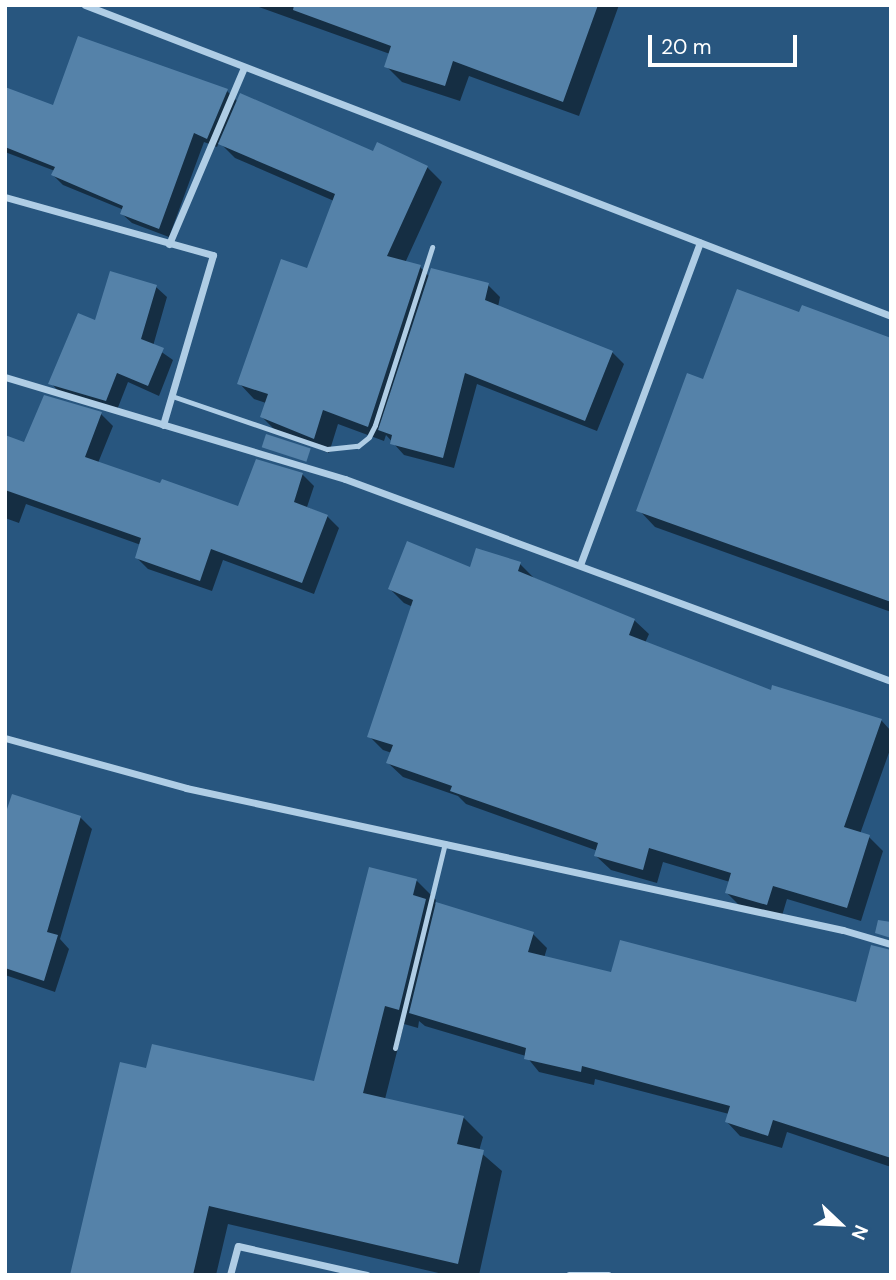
<!DOCTYPE html>
<style>
body{margin:0}
#map{position:relative;width:896px;height:1280px;overflow:hidden;background:#28567f;font-family:"DM Sans",sans-serif}
div>[style]{position:absolute}
[style*='--x']{left:calc(var(--x)*1px);top:calc(var(--y)*1px);width:calc(var(--w)*1px);rotate:calc(var(--a)*1deg)}
.shadow>*{inset:0;background:#0007}
.building>*{inset:0;background:#5582a9;transform-origin:0 0}
.lane>*{height:5px;margin:-2.5px;padding:0 2.5px;transform-origin:2.5px;border-radius:2.5px;background:#afcde5}
.street>*{height:7px;margin:-3.5px;padding:0 3.5px;transform-origin:3.5px;border-radius:3.5px;background:#afcde5}
span{translate:-50% -50%;white-space:nowrap;text-align:center;line-height:1.15;-webkit-text-stroke:5px #28567f;paint-order:stroke}
.frame{position:absolute;inset:0;border:7px solid #fff;pointer-events:none}
.north{position:absolute;left:805px;top:1189px;width:70px;height:70px;-webkit-text-stroke:5px #28567f;paint-order:stroke;rotate:113deg;font-size:19px;font-weight:700;line-height:28px;text-align:center;color:#fff}
.north::after{content:'';display:block;margin:auto;width:24px;height:32px;background:#fff;clip-path:polygon(50% 0,100% 100%,50% 72%,0 100%)}
.scale{position:absolute;left:648px;top:35px;width:149px;height:32px;box-sizing:border-box;border:4px solid #fff;border-top:0;padding-left:9px;font-size:21px;line-height:24px;white-space:nowrap;color:#fff;-webkit-text-stroke:5px #28567f;paint-order:stroke}
</style>
<div id="map">
<div class="shadow">
<div style="clip-path:polygon(253px 5px,619px 5px,579px 116px,469px 76px,460px 101px,402px 82px,386px 66px,390px 54px)"></div>
<div style="clip-path:polygon(227px 91px,238px 102px,374px 153px,427px 167px,442px 182px,405px 263px,420px 267px,430px 277px,488px 285px,500px 297px,498px 307px,612px 352px,624px 364px,597px 431px,477px 384px,454px 468px,404px 455px,386px 435px,384px 441px,338px 424px,329px 453px,277px 432px,262px 417px,266px 403px,254px 399px,239px 383px,308px 270px,334px 201px,235px 158px,219px 142px,217px 147px,204px 142px,169px 237px,132px 223px,122px 214px,124px 210px,63px 185px,53px 175px,55px 171px,5px 152px,5px 93px,54px 108px)"></div>
<div style="clip-path:polygon(156px 287px,167px 297px,153px 346px,173px 360px,159px 396px,128px 382px,117px 410px,61px 394px,51px 383px,96px 323px)"></div>
<div style="clip-path:polygon(800px 314px,891px 340px,891px 612px,655px 527px,639px 510px,704px 382px)"></div>
<div style="clip-path:polygon(101px 414px,113px 426px,98px 463px,161px 486px,239px 508px,302px 474px,314px 486px,307px 507px,327px 516px,339px 528px,314px 594px,223px 560px,212px 591px,148px 569px,137px 558px,141px 545px,26px 504px,19px 523px,5px 518px,5px 437px,25px 444px)"></div>
<div style="clip-path:polygon(520px 564px,534px 578px,634px 620px,649px 634px,645px 643px,772px 692px,881px 720px,891px 731px,891px 747px,860px 834px,869px 837px,883px 851px,861px 921px,787px 899px,781px 919px,741px 907px,727px 893px,730px 882px,663px 862px,657px 883px,611px 870px,596px 856px,598px 851px,466px 804px,458px 796px,403px 777px,388px 763px,392px 753px,383px 750px,369px 736px,413px 607px,404px 603px,390px 589px,471px 569px)"></div>
<div style="clip-path:polygon(80px 817px,92px 829px,60px 939px,69px 949px,55px 992px,5px 975px,5px 821px)"></div>
<div style="clip-path:polygon(370px 869px,417px 881px,436px 900px,435px 904px,533px 934px,547px 948px,544px 958px,612px 975px,857px 1004px,891px 998px,891px 1167px,787px 1132px,782px 1148px,740px 1136px,727px 1122px,729px 1114px,595px 1079px,594px 1085px,539px 1072px,526px 1056px,425px 1026px,419px 1021px,418px 1028px,404px 1024px,385px 1099px,464px 1118px,483px 1137px,479px 1151px,502px 1171px,479px 1275px,447px 1275px,228px 1224px,216px 1275px,72px 1275px,147px 1070px,315px 1083px)"></div>
</div>
<div class="building">
<div style="clip-path:polygon(294px 5px,598px 5px,563px 102px,453px 61px,445px 86px,384px 67px,391px 46px,293px 10px)"></div>
<div style="clip-path:polygon(78px 36px,228px 89px,207px 139px,194px 133px,159px 229px,120px 214px,123px 206px,51px 175px,55px 167px,5px 147px,5px 87px,53px 105px)"></div>
<div style="clip-path:polygon(240px 93px,373px 151px,377px 142px,428px 166px,387px 256px,421px 265px,368px 427px,323px 410px,314px 439px,260px 417px,268px 394px,237px 384px,281px 259px,307px 268px,335px 194px,218px 144px)"></div>
<div style="clip-path:polygon(431px 268px,489px 283px,485px 300px,613px 351px,585px 421px,465px 373px,443px 458px,390px 444px,392px 435px,378px 430px)"></div>
<div style="clip-path:polygon(110px 271px,157px 285px,141px 339px,164px 348px,148px 386px,117px 373px,106px 401px,48px 384px,78px 313px,95px 320px)"></div>
<div style="clip-path:polygon(737px 289px,799px 312px,802px 305px,891px 338px,891px 602px,636px 511px,687px 373px,703px 379px)"></div>
<div style="clip-path:polygon(44px 395px,102px 412px,85px 457px,160px 483px,162px 479px,238px 506px,256px 459px,303px 473px,294px 502px,328px 515px,302px 583px,211px 549px,200px 581px,135px 558px,141px 538px,5px 490px,5px 435px,24px 442px)"></div>
<div style="left:266px;top:434px;width:47px;height:14px;rotate:18deg"></div>
<div style="clip-path:polygon(407px 541px,470px 567px,476px 548px,521px 562px,518px 571px,635px 619px,629px 635px,771px 690px,772px 685px,882px 719px,844px 827px,870px 835px,847px 908px,773px 886px,767px 905px,725px 893px,731px 873px,649px 848px,643px 870px,594px 856px,598px 843px,450px 791px,452px 786px,386px 763px,393px 745px,367px 737px,413px 600px,388px 589px)"></div>
<div style="clip-path:polygon(12px 794px,81px 816px,47px 932px,58px 935px,44px 981px,5px 968px,5px 815px)"></div>
<div style="clip-path:polygon(369px 867px,417px 879px,413px 895px,426px 899px,399px 1010px,385px 1006px,363px 1093px,464px 1116px,457px 1144px,484px 1150px,458px 1264px,209px 1206px,193px 1275px,70px 1275px,120px 1062px,146px 1068px,152px 1044px,314px 1081px)"></div>
<div style="clip-path:polygon(436px 902px,534px 932px,528px 952px,611px 972px,620px 940px,856px 1002px,871px 945px,891px 950px,891px 1158px,773px 1120px,768px 1136px,725px 1122px,730px 1106px,582px 1066px,581px 1072px,524px 1059px,526px 1048px,409px 1013px)"></div>
<div style="clip-path:polygon(878px 920px,891px 922px,891px 938px,875px 933px)"></div>
</div>
<div class="lane">
<div style="--x:172;--y:396;--w:164;--a:18.9"></div>
<div style="--x:327;--y:449;--w:31;--a:-6"></div>
<div style="--x:358;--y:446;--w:14;--a:-39"></div>
<div style="--x:369;--y:437;--w:13;--a:-63"></div>
<div style="--x:375;--y:425;--w:187;--a:-72.2"></div>
<div style="--x:395;--y:1048;--w:211;--a:-76.3"></div>
</div>
<div class="street">
<div style="--x:85;--y:5;--w:864;--a:21.1"></div>
<div style="--x:5;--y:197;--w:216;--a:15.6"></div>
<div style="--x:213;--y:255;--w:177;--a:106.4"></div>
<div style="--x:169;--y:244;--w:192;--a:-67"></div>
<div style="--x:5;--y:377;--w:355;--a:16.7"></div>
<div style="--x:345;--y:479;--w:582;--a:20.3"></div>
<div style="--x:580;--y:565;--w:344;--a:-69.6"></div>
<div style="--x:5;--y:738;--w:188;--a:15.4"></div>
<div style="--x:186;--y:788;--w:672;--a:12.2"></div>
<div style="--x:843;--y:930;--w:50;--a:16.3"></div>
<div style="--x:230;--y:1275;--w:30;--a:-75"></div>
<div style="--x:238;--y:1246;--w:132;--a:12.7"></div>
<div style="--x:569;--y:1275;--w:39;--a:0"></div>
</div>
<div class="frame"></div>
<div class="north">N</div>
<div class="scale">20 m</div>
</div>
